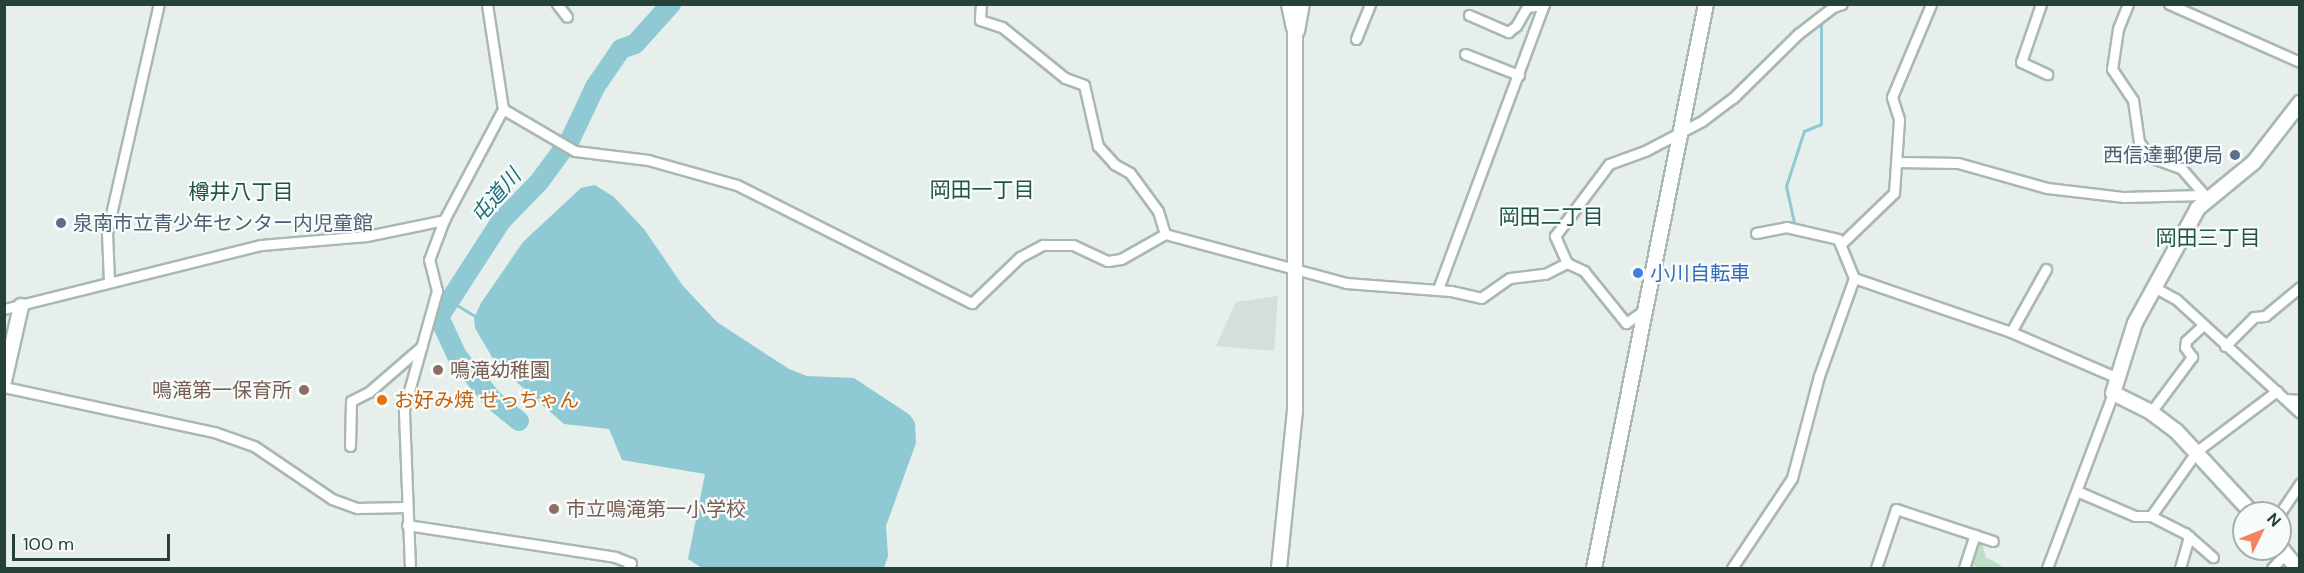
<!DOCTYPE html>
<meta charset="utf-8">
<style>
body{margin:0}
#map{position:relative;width:2304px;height:573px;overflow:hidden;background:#e6efeb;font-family:"DM Sans","Noto Sans JP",sans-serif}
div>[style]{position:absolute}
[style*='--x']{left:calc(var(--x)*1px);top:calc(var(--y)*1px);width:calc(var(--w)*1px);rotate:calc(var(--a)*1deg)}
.built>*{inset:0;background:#d4dfda}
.green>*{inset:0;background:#bfe0c8}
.water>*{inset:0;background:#8ec9d4}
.stream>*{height:3px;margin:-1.5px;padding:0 1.5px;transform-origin:1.5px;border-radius:1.5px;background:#8ec9d4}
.river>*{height:20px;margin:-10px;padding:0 10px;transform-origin:10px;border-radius:10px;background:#8ec9d4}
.roads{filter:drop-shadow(2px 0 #a8b8b2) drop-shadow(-2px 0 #a8b8b2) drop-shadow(0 2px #a8b8b2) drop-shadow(0 -2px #a8b8b2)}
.street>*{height:9px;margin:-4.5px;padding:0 4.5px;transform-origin:4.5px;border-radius:4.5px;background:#fff}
.secondary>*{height:14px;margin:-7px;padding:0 7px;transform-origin:7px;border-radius:7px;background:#fff}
.dots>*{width:16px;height:16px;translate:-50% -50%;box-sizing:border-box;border:3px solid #f7fbf9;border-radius:50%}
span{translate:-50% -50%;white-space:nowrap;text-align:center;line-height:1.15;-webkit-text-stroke:4.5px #f7fbf9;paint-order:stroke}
.service-label{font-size:20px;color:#4e5e75}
.right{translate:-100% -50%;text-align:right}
.left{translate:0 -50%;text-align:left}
.shop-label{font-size:20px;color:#366cbe}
.education-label{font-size:20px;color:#785e54}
.food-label{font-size:20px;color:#c56008}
.neighbourhood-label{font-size:21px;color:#1f5548}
.water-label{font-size:21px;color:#1c6f80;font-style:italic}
.frame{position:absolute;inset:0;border:6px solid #24423a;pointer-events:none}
.north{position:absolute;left:2232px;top:501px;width:60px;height:60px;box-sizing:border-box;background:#f7fbf9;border:2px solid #a3b1ad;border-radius:50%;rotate:47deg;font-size:16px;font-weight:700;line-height:24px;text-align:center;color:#24423a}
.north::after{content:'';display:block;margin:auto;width:21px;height:27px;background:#f4845f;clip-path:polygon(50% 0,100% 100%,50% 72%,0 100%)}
.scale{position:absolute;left:12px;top:534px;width:158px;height:27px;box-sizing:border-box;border:3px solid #24423a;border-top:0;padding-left:8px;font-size:18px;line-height:21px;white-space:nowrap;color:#24423a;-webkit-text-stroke:4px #f7fbf9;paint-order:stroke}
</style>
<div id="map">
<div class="built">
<div style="clip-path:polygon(1278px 296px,1274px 351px,1216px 346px,1236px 302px)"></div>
</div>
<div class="green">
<div style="clip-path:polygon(1981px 540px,1986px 557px,2005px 568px,1978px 568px,1970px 564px)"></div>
</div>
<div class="water">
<div style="clip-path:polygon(595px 185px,614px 197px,644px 229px,683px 286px,717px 322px,789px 369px,807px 376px,854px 378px,910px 415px,915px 423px,916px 443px,886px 526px,888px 556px,884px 568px,702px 568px,688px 559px,705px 474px,622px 460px,609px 429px,564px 424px,496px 364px,475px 328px,474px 318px,481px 303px,523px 242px,581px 188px)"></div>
</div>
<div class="stream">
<div style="--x:1795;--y:227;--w:42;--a:-102.4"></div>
<div style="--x:1786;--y:186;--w:58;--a:-71.9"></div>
<div style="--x:1804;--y:131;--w:18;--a:-22"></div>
<div style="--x:1821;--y:124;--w:104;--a:-90"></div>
<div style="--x:450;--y:301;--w:29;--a:31"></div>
</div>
<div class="river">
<div style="--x:519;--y:421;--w:35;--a:-141"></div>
<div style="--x:492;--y:399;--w:55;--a:-129.1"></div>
<div style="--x:457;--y:356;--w:43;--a:-114.8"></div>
<div style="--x:439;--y:317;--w:114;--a:-57.1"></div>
<div style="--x:501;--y:221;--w:54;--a:-45.7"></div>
<div style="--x:539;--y:182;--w:52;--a:-53.6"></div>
<div style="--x:570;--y:140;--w:59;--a:-64.7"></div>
<div style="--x:595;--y:87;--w:46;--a:-55.6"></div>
<div style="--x:621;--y:49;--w:15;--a:-20"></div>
<div style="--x:635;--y:44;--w:54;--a:-48"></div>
</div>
<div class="roads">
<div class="street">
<div style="--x:557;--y:4;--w:16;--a:52"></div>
<div style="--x:981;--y:4;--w:16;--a:94"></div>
<div style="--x:980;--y:20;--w:23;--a:18"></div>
<div style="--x:1002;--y:27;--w:81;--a:39"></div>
<div style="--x:1065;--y:78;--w:20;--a:20"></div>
<div style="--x:1084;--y:85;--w:63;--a:77.1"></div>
<div style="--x:1098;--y:146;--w:24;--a:48"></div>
<div style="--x:1114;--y:164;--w:18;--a:29"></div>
<div style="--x:1130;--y:173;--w:47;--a:53.6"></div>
<div style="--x:1158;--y:211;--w:24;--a:73"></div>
<div style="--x:1165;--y:234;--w:188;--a:15.1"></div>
<div style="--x:1346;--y:283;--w:105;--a:4.4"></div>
<div style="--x:1451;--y:291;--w:31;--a:13"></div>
<div style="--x:1481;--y:298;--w:35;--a:-35"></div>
<div style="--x:1510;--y:278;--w:35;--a:-7"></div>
<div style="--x:1545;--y:274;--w:25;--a:-27"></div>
<div style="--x:1567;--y:263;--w:19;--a:25"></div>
<div style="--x:1584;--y:271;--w:67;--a:51.1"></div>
<div style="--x:1626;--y:323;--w:16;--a:-35"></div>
<div style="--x:1639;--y:314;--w:5;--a:11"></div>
<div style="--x:1286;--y:4;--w:25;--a:78"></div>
<div style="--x:2041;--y:4;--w:61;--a:109"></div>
<div style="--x:2021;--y:62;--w:29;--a:25"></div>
<div style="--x:2128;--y:4;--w:27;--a:112"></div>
<div style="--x:2118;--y:29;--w:40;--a:98.5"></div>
<div style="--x:2112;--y:69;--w:37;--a:56"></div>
<div style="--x:2133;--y:100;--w:42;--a:81.9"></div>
<div style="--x:2139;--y:142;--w:19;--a:54"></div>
<div style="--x:2150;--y:157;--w:33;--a:20"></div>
<div style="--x:2181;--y:168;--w:38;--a:49"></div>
<div style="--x:2169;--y:4;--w:143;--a:23.9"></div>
<div style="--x:1469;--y:15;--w:43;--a:23.6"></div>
<div style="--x:1508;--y:32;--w:10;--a:-37"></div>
<div style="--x:1516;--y:26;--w:22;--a:-60"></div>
<div style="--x:1527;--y:7;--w:17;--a:-7"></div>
<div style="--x:1299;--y:31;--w:27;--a:-80"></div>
<div style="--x:1356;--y:39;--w:38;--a:-68"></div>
<div style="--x:1465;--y:54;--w:58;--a:21.3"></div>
<div style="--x:503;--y:109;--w:83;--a:30.3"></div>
<div style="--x:575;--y:151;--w:74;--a:7"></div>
<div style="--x:648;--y:160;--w:92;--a:15.7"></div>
<div style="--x:737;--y:185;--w:263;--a:26.7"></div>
<div style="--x:972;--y:303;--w:66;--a:-43.8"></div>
<div style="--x:1020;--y:257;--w:26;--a:-28"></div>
<div style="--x:1043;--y:245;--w:30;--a:0"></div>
<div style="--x:1073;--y:245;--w:38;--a:25"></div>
<div style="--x:1108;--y:261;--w:13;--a:-9"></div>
<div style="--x:1121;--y:259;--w:51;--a:-29.6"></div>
<div style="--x:1898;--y:162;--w:60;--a:1"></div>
<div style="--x:1958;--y:163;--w:92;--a:15.7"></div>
<div style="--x:2047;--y:188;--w:78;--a:6.7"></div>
<div style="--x:2124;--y:197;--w:79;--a:-1.5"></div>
<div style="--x:1756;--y:233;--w:31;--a:-11"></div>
<div style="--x:1786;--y:227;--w:53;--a:13"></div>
<div style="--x:1838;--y:239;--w:42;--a:67.7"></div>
<div style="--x:1842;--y:243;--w:72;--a:-43.9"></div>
<div style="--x:1894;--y:193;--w:74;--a:-86.1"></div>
<div style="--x:1899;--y:119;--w:23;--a:-108"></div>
<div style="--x:1892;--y:97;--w:101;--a:-67.2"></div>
<div style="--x:1567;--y:263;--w:30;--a:-114"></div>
<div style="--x:1555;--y:236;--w:90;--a:-53.1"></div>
<div style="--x:1609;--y:164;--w:38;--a:-20"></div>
<div style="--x:1645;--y:151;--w:64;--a:-27.8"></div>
<div style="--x:1702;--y:121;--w:39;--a:-37"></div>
<div style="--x:1733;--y:98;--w:91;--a:-44.6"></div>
<div style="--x:1798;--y:34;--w:44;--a:-37.6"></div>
<div style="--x:1833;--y:7;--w:9;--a:-18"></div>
<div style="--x:109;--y:282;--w:50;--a:-92.3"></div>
<div style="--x:107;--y:232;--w:234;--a:-77.2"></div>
<div style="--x:2154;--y:287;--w:25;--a:29"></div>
<div style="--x:2176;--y:299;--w:168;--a:42.6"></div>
<div style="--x:1438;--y:289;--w:304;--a:-69.6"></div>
<div style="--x:4;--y:309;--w:265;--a:-14"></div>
<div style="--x:261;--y:245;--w:106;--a:-4.9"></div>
<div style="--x:367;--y:236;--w:79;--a:-11.7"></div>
<div style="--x:2011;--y:332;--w:72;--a:-60.9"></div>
<div style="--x:2225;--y:346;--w:41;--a:-45"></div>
<div style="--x:2254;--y:317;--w:11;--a:-5"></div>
<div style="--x:2265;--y:316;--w:45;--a:-39.6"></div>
<div style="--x:4;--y:387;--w:215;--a:12.1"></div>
<div style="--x:214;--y:432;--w:42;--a:19.3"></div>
<div style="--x:254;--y:446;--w:94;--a:34.2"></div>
<div style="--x:332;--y:499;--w:27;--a:20"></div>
<div style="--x:357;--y:508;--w:49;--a:-1.2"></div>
<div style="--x:2286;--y:399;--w:14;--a:4"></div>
<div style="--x:2151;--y:412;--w:69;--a:-53.3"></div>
<div style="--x:2192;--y:357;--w:12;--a:-125"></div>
<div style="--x:2185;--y:347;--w:6;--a:-81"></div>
<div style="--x:2186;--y:341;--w:23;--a:-43"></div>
<div style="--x:350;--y:446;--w:45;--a:-88.7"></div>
<div style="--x:351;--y:401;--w:20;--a:-27"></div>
<div style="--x:369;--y:392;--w:70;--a:-41"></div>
<div style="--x:2079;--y:492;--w:61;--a:23.2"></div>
<div style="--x:2135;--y:516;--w:16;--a:0"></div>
<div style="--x:2151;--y:516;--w:38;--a:27"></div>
<div style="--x:2185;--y:533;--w:37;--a:41"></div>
<div style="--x:2280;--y:513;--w:36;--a:-56"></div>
<div style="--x:2151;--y:516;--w:80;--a:-54.7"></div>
<div style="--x:2197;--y:451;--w:100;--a:-36.9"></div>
<div style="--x:407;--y:525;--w:210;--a:8.7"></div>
<div style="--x:615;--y:557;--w:17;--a:21"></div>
<div style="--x:631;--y:563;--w:6;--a:121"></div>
<div style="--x:410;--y:568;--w:159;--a:-92.2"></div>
<div style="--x:404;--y:409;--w:123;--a:-74.4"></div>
<div style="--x:437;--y:291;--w:32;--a:-104"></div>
<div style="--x:429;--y:260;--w:43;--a:-69.4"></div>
<div style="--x:444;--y:220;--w:126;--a:-62"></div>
<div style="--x:503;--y:109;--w:106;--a:-98.7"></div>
<div style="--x:1732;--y:568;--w:108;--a:-56.3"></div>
<div style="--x:1792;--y:478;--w:106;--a:-75.2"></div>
<div style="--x:1819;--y:376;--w:104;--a:-70.3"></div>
<div style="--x:1854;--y:278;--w:166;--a:19"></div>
<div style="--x:2011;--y:332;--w:116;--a:23.3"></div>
<div style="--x:1876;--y:568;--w:62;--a:-71.3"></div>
<div style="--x:1896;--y:509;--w:102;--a:18.3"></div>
<div style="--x:1964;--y:568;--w:35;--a:-72"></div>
<div style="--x:2047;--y:568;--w:187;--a:-69.3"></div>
<div style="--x:2180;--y:568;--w:33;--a:-74"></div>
<div style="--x:2272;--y:568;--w:19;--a:-47"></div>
</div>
<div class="secondary">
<div style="--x:4;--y:381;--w:77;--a:-77.2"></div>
<div style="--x:2252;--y:513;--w:112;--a:-132.8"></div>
<div style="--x:2176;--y:431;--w:31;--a:-143"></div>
<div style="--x:2151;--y:412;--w:42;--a:-153.4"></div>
<div style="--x:2113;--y:393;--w:73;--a:-72.6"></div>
<div style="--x:2135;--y:323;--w:131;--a:-61.3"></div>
<div style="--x:2198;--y:208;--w:72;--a:-39.4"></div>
<div style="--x:2254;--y:162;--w:75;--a:-52.1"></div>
<div style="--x:2280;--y:547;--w:27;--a:51"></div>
<div style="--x:1279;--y:568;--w:158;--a:-84.2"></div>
<div style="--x:1295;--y:411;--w:407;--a:-90"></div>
<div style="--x:1594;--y:568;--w:575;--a:-78.77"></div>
</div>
</div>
<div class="dots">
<div style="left:2235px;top:155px;background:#5c6f8a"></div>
<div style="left:61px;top:223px;background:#5c6f8a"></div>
<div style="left:1638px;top:273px;background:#3f7fe0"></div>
<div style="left:438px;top:370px;background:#8d6e63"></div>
<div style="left:304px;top:390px;background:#8d6e63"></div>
<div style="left:382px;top:400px;background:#e8710a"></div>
<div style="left:554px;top:509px;background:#8d6e63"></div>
</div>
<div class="service-label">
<span class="right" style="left:2223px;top:155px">西信達郵便局</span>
<span class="left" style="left:73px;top:223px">泉南市立青少年センター内児童館</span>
</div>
<div class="shop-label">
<span class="left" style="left:1650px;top:273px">小川自転車</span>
</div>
<div class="education-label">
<span class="left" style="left:450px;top:370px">鳴滝幼稚園</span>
<span class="right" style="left:292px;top:390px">鳴滝第一保育所</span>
<span class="left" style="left:566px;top:509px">市立鳴滝第一小学校</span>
</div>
<div class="food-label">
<span class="left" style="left:394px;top:400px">お好み焼 せっちゃん</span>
</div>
<div class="neighbourhood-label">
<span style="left:982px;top:190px">岡田一丁目</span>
<span style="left:241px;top:192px">樽井八丁目</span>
<span style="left:1551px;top:217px">岡田二丁目</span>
<span style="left:2208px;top:238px">岡田三丁目</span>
</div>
<div class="water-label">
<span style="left:496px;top:196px;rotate:-49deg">屯道川</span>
</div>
<div class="frame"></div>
<div class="north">N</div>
<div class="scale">100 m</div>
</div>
